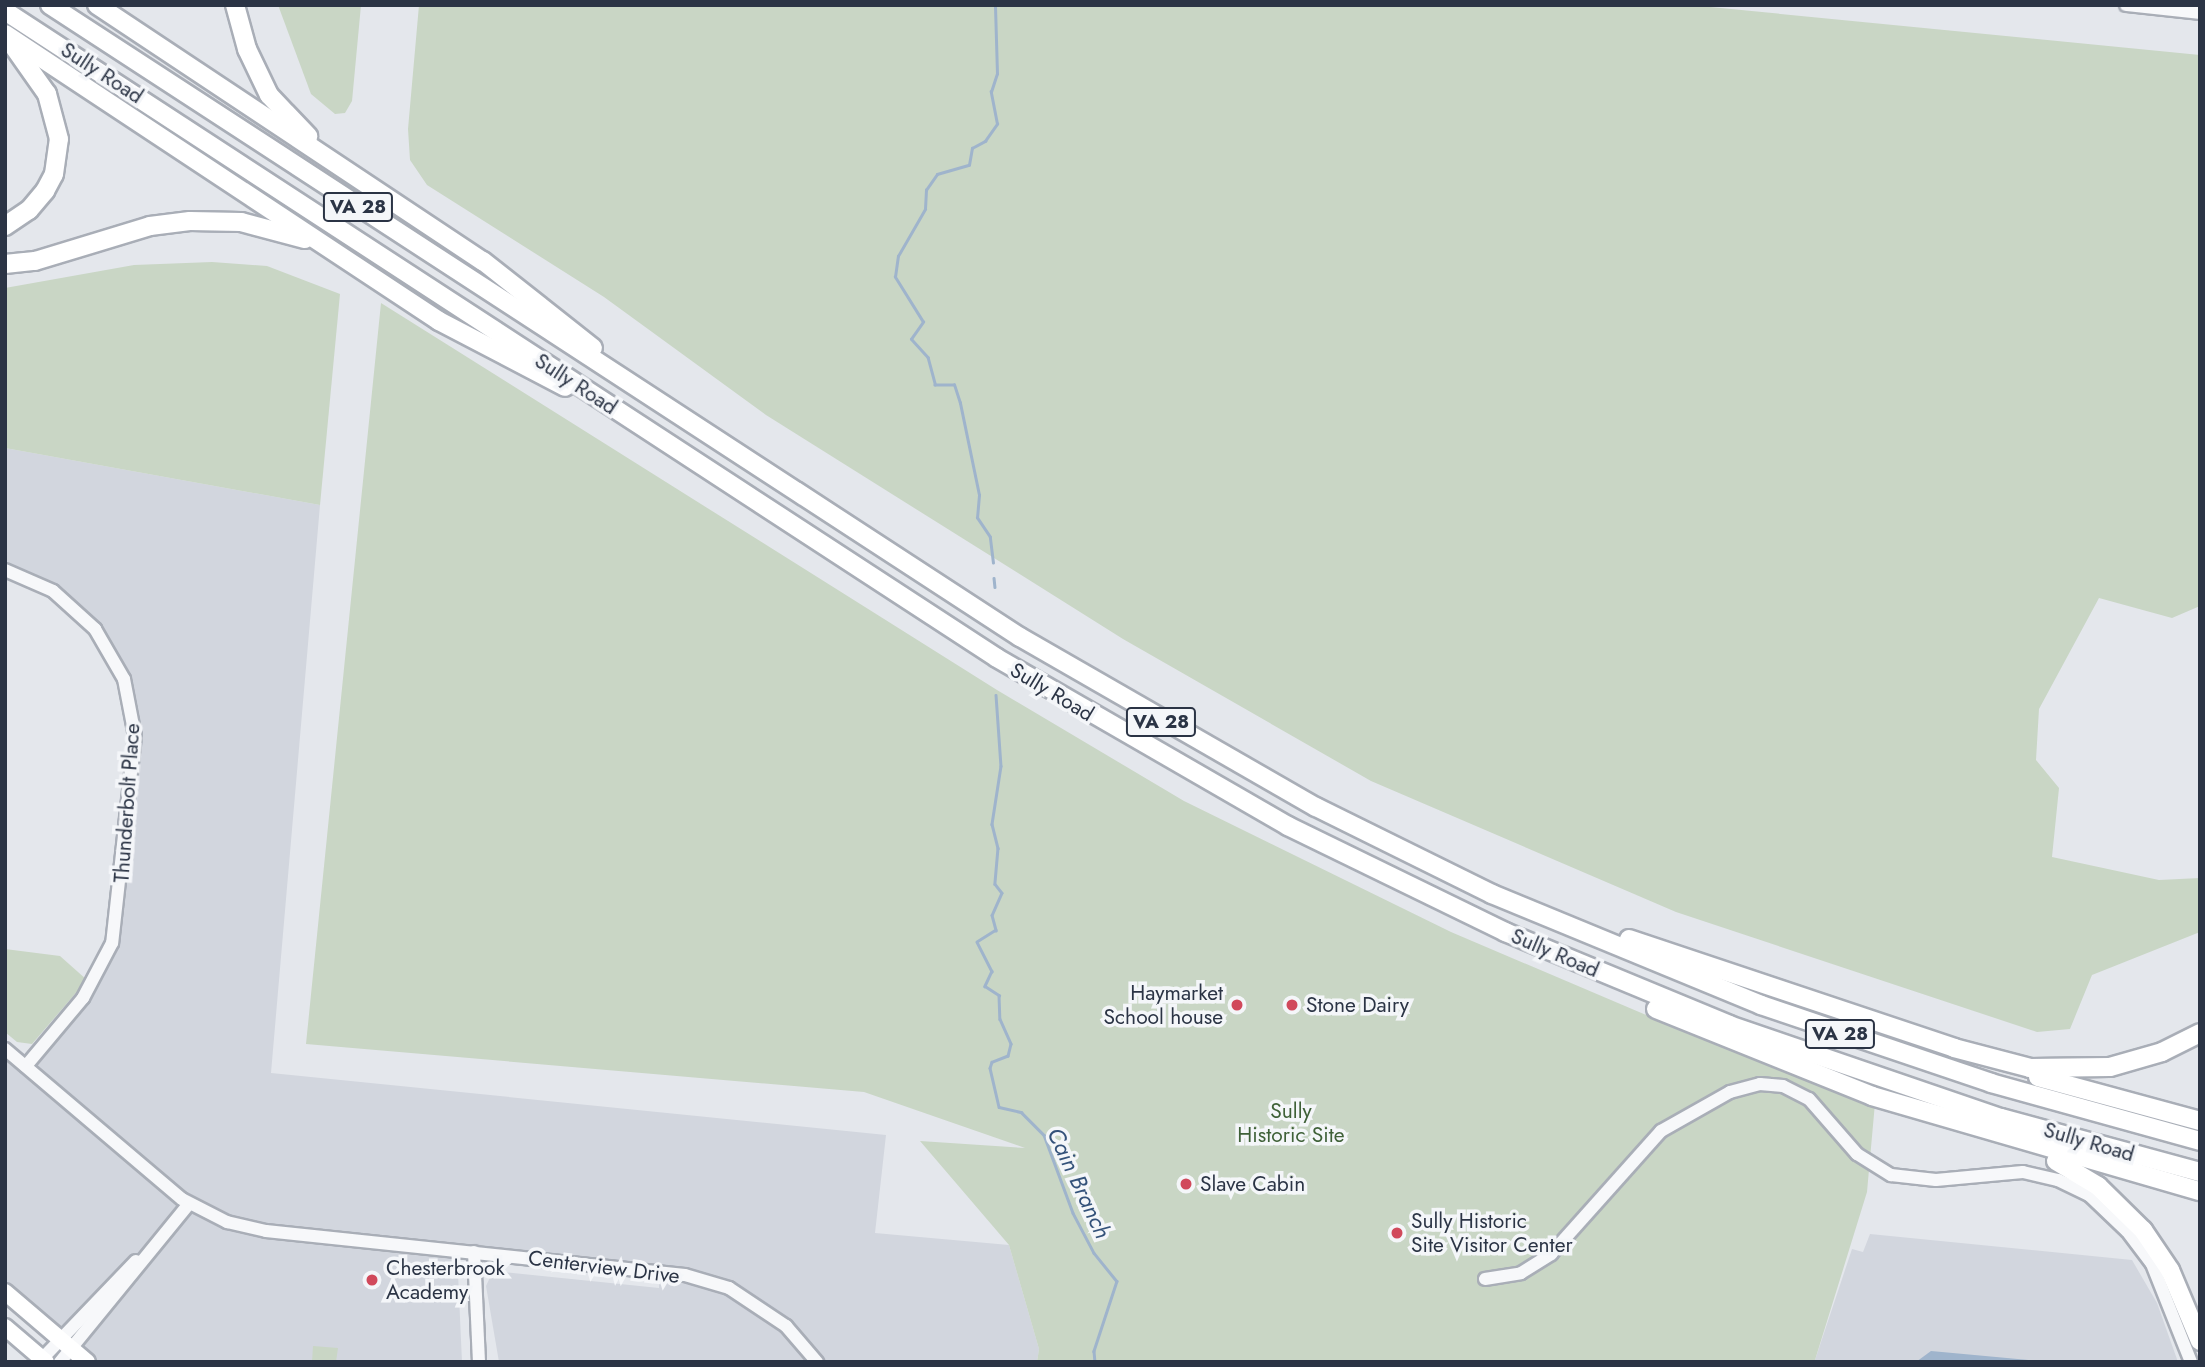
<!DOCTYPE html>
<style>
body{margin:0}
#map{position:relative;width:2205px;height:1367px;overflow:hidden;background:#e4e7ec;font-family:Jost,sans-serif}
div>[style]{position:absolute}
[style*='--x']{left:calc(var(--x)*1px);top:calc(var(--y)*1px);width:calc(var(--w)*1px);rotate:calc(var(--a)*1deg)}
.built>*{inset:0;background:#d2d6de}
.green>*{inset:0;background:#c9d6c5}
.water>*{inset:0;background:#9fb4cc}
.stream>*{height:2.5px;margin:-1.25px;padding:0 1.25px;transform-origin:1.25px;border-radius:1.25px;background:#9fb4cc}
.roads{filter:drop-shadow(2px 0 #a9aeb7) drop-shadow(-2px 0 #a9aeb7) drop-shadow(0 2px #a9aeb7) drop-shadow(0 -2px #a9aeb7)}
.minor>*{height:12px;margin:-6px;padding:0 6px;transform-origin:6px;border-radius:6px;background:#f7f8fa}
.major>*{height:16px;margin:-8px;padding:0 8px;transform-origin:8px;border-radius:8px;background:#fff}
.highway>*{height:18px;margin:-9px;padding:0 9px;transform-origin:9px;border-radius:9px;background:#fff}
.dots>*{width:19px;height:19px;translate:-50% -50%;box-sizing:border-box;border:4px solid #f4f6f9;border-radius:50%}
span{translate:-50% -50%;white-space:nowrap;text-align:center;line-height:1.15;-webkit-text-stroke:7px #f4f6f9;paint-order:stroke}
.shield-label span{padding:2px 5px;background:#f4f6f9;border:2px solid;border-radius:5px;-webkit-text-stroke-width:0}
.shield-label{font-size:19px;color:#2b3445;font-weight:700}
.street-label{font-size:21px;color:#2b3445}
.poi-label{font-size:21px;color:#2b3445}
.right{translate:-100% -50%;text-align:right}
.left{translate:0 -50%;text-align:left}
.park-label{font-size:21px;color:#3f6138}
.water-label{font-size:23px;color:#34527a;font-style:italic}
.frame{position:absolute;inset:0;border:7px solid #2b3445;pointer-events:none}
</style>
<div id="map">
<div class="built">
<div style="clip-path:polygon(5px 448px,320px 505px,271px 1073px,886px 1135px,875px 1233px,1009px 1245px,1039px 1349px,1037px 1362px,499px 1362px,486px 1286px,493px 1271px,659px 1288px,659px 1271px,457px 1251px,462px 1362px,86px 1362px,5px 1294px,5px 1044px,25px 1066px,66px 1019px,112px 943px,124px 861px,127px 687px,112px 653px,53px 591px,5px 574px)"></div>
<div style="clip-path:polygon(1870px 1234px,2132px 1260px,2157px 1303px,2178px 1362px,1810px 1362px,1815px 1360px,1852px 1249px,1863px 1252px)"></div>
</div>
<div class="green">
<div style="clip-path:polygon(278px 5px,361px 5px,352px 101px,345px 113px,335px 114px,311px 94px)"></div>
<div style="clip-path:polygon(419px 5px,1690px 5px,2200px 55px,2200px 606px,2172px 618px,2099px 598px,2039px 709px,2036px 760px,2059px 788px,2052px 857px,2159px 880px,2200px 878px,2200px 932px,2092px 975px,2070px 1029px,2037px 1032px,1676px 912px,1371px 781px,1123px 639px,766px 415px,604px 297px,427px 185px,410px 160px,408px 129px)"></div>
<div style="clip-path:polygon(212px 262px,267px 266px,340px 294px,320px 505px,5px 448px,5px 288px,134px 265px)"></div>
<div style="clip-path:polygon(381px 303px,997px 690px,1184px 801px,1451px 932px,1719px 1046px,1875px 1103px,1867px 1192px,1815px 1360px,1037px 1362px,1039px 1349px,1009px 1245px,920px 1141px,1025px 1148px,864px 1092px,306px 1044px)"></div>
<div style="clip-path:polygon(5px 949px,60px 956px,87px 980px,32px 1044px,17px 1042px,5px 1032px)"></div>
<div style="clip-path:polygon(313px 1346px,338px 1348px,336px 1362px,312px 1362px)"></div>
</div>
<div class="water">
<div style="clip-path:polygon(1931px 1351px,2049px 1362px,1916px 1362px)"></div>
</div>
<div class="stream">
<div style="--x:993;--y:563;--w:26;--a:-97"></div>
<div style="--x:990;--y:537;--w:23;--a:-124"></div>
<div style="--x:977;--y:518;--w:23;--a:-85"></div>
<div style="--x:979;--y:495;--w:94;--a:-101.7"></div>
<div style="--x:960;--y:403;--w:19;--a:-108"></div>
<div style="--x:954;--y:385;--w:19;--a:180"></div>
<div style="--x:935;--y:385;--w:28;--a:-105"></div>
<div style="--x:928;--y:358;--w:25;--a:-132"></div>
<div style="--x:911;--y:339;--w:21;--a:-55"></div>
<div style="--x:923;--y:322;--w:53;--a:-121.9"></div>
<div style="--x:895;--y:277;--w:21;--a:-82"></div>
<div style="--x:898;--y:256;--w:54;--a:-60.1"></div>
<div style="--x:925;--y:209;--w:19;--a:-87"></div>
<div style="--x:926;--y:190;--w:19;--a:-55"></div>
<div style="--x:937;--y:174;--w:33;--a:-16"></div>
<div style="--x:969;--y:165;--w:17;--a:-80"></div>
<div style="--x:972;--y:148;--w:15;--a:-28"></div>
<div style="--x:985;--y:141;--w:21;--a:-55"></div>
<div style="--x:997;--y:124;--w:33;--a:-101"></div>
<div style="--x:991;--y:92;--w:19;--a:-72"></div>
<div style="--x:997;--y:74;--w:69;--a:-91.7"></div>
<div style="--x:994;--y:578;--w:9;--a:84"></div>
<div style="--x:996;--y:695;--w:71;--a:86"></div>
<div style="--x:1001;--y:766;--w:59;--a:98.8"></div>
<div style="--x:992;--y:824;--w:25;--a:76"></div>
<div style="--x:998;--y:848;--w:36;--a:95"></div>
<div style="--x:995;--y:884;--w:11;--a:52"></div>
<div style="--x:1002;--y:893;--w:24;--a:114"></div>
<div style="--x:992;--y:915;--w:16;--a:75"></div>
<div style="--x:996;--y:930;--w:22;--a:148"></div>
<div style="--x:977;--y:942;--w:33;--a:63"></div>
<div style="--x:992;--y:971;--w:17;--a:115"></div>
<div style="--x:985;--y:986;--w:17;--a:33"></div>
<div style="--x:999;--y:995;--w:24;--a:88"></div>
<div style="--x:1000;--y:1019;--w:27;--a:66"></div>
<div style="--x:1011;--y:1044;--w:12;--a:104"></div>
<div style="--x:1008;--y:1056;--w:17;--a:159"></div>
<div style="--x:992;--y:1062;--w:6;--a:108"></div>
<div style="--x:990;--y:1068;--w:40;--a:77"></div>
<div style="--x:999;--y:1107;--w:23;--a:13"></div>
<div style="--x:1021;--y:1112;--w:33;--a:45"></div>
<div style="--x:1044;--y:1135;--w:83;--a:69.6"></div>
<div style="--x:1073;--y:1213;--w:45;--a:62.3"></div>
<div style="--x:1094;--y:1253;--w:36;--a:51"></div>
<div style="--x:1117;--y:1281;--w:74;--a:108.2"></div>
<div style="--x:1094;--y:1351;--w:11;--a:85"></div>
</div>
<div class="roads">
<div class="minor">
<div style="--x:2126;--y:5;--w:74;--a:6.2"></div>
<div style="--x:5;--y:570;--w:52;--a:23.6"></div>
<div style="--x:53;--y:591;--w:57;--a:42.1"></div>
<div style="--x:95;--y:629;--w:58;--a:59.9"></div>
<div style="--x:124;--y:679;--w:58;--a:79.1"></div>
<div style="--x:135;--y:736;--w:208;--a:96.3"></div>
<div style="--x:112;--y:943;--w:62;--a:117.8"></div>
<div style="--x:83;--y:998;--w:89;--a:130"></div>
<div style="--x:5;--y:1049;--w:232;--a:40.3"></div>
<div style="--x:182;--y:1199;--w:51;--a:27.1"></div>
<div style="--x:227;--y:1222;--w:40;--a:13"></div>
<div style="--x:266;--y:1231;--w:421;--a:6"></div>
<div style="--x:685;--y:1275;--w:46;--a:16.5"></div>
<div style="--x:729;--y:1288;--w:69;--a:33.7"></div>
<div style="--x:786;--y:1326;--w:48;--a:49.3"></div>
<div style="--x:474;--y:1252;--w:110;--a:87.4"></div>
<div style="--x:1485;--y:1279;--w:36;--a:-9"></div>
<div style="--x:1521;--y:1273;--w:36;--a:-32"></div>
<div style="--x:1551;--y:1254;--w:165;--a:-48.2"></div>
<div style="--x:1661;--y:1131;--w:79;--a:-29.5"></div>
<div style="--x:1730;--y:1092;--w:31;--a:-15"></div>
<div style="--x:1760;--y:1084;--w:23;--a:5"></div>
<div style="--x:1783;--y:1086;--w:29;--a:27"></div>
<div style="--x:1809;--y:1099;--w:73;--a:48.9"></div>
<div style="--x:1857;--y:1154;--w:40;--a:32"></div>
<div style="--x:1891;--y:1175;--w:45;--a:6.3"></div>
<div style="--x:1936;--y:1180;--w:87;--a:-5.3"></div>
<div style="--x:2023;--y:1172;--w:36;--a:13"></div>
<div style="--x:2058;--y:1180;--w:34;--a:26"></div>
<div style="--x:2089;--y:1195;--w:52;--a:43.5"></div>
<div style="--x:2127;--y:1231;--w:41;--a:52.9"></div>
<div style="--x:2152;--y:1264;--w:105;--a:68.3"></div>
<div style="--x:39;--y:1362;--w:140;--a:-46.2"></div>
<div style="--x:60;--y:1362;--w:204;--a:-50.8"></div>
</div>
<div class="major">
<div style="--x:5;--y:1292;--w:108;--a:40.5"></div>
<div style="--x:5;--y:1327;--w:54;--a:40.5"></div>
</div>
<div class="highway">
<div style="--x:50;--y:5;--w:1158;--a:33.09"></div>
<div style="--x:1020;--y:637;--w:341;--a:29.9"></div>
<div style="--x:1316;--y:807;--w:196;--a:26.3"></div>
<div style="--x:1492;--y:894;--w:291;--a:22.4"></div>
<div style="--x:1761;--y:1005;--w:243;--a:18.7"></div>
<div style="--x:1991;--y:1083;--w:217;--a:15.5"></div>
<div style="--x:97;--y:5;--w:463;--a:33.6"></div>
<div style="--x:483;--y:261;--w:140;--a:38.3"></div>
<div style="--x:235;--y:5;--w:46;--a:74.7"></div>
<div style="--x:247;--y:49;--w:51;--a:64.4"></div>
<div style="--x:269;--y:95;--w:57;--a:46.4"></div>
<div style="--x:5;--y:11;--w:1184;--a:33.11"></div>
<div style="--x:997;--y:658;--w:336;--a:30"></div>
<div style="--x:1288;--y:826;--w:242;--a:26"></div>
<div style="--x:1505;--y:932;--w:243;--a:22.5"></div>
<div style="--x:1729;--y:1025;--w:287;--a:18.9"></div>
<div style="--x:2001;--y:1118;--w:206;--a:15.2"></div>
<div style="--x:5;--y:34;--w:520;--a:33.48"></div>
<div style="--x:439;--y:321;--w:142;--a:27.6"></div>
<div style="--x:5;--y:226;--w:29;--a:-34"></div>
<div style="--x:29;--y:210;--w:25;--a:-50"></div>
<div style="--x:45;--y:191;--w:19;--a:-62"></div>
<div style="--x:54;--y:174;--w:35;--a:-82"></div>
<div style="--x:59;--y:139;--w:47;--a:-104.9"></div>
<div style="--x:47;--y:94;--w:62;--a:-125.2"></div>
<div style="--x:5;--y:264;--w:30;--a:-6"></div>
<div style="--x:35;--y:261;--w:120;--a:-16.9"></div>
<div style="--x:150;--y:226;--w:40;--a:-7.1"></div>
<div style="--x:190;--y:221;--w:51;--a:1.1"></div>
<div style="--x:241;--y:222;--w:66;--a:14.9"></div>
<div style="--x:1629;--y:939;--w:343;--a:18.5"></div>
<div style="--x:1954;--y:1048;--w:79;--a:14.7"></div>
<div style="--x:2030;--y:1068;--w:80;--a:-0.7"></div>
<div style="--x:2110;--y:1067;--w:54;--a:-16.1"></div>
<div style="--x:2162;--y:1052;--w:42;--a:-26.6"></div>
<div style="--x:1656;--y:1009;--w:233;--a:21.9"></div>
<div style="--x:1872;--y:1096;--w:341;--a:16.2"></div>
<div style="--x:2038;--y:1077;--w:168;--a:15.2"></div>
<div style="--x:2056;--y:1161;--w:49;--a:30.8"></div>
<div style="--x:2098;--y:1186;--w:63;--a:44.4"></div>
<div style="--x:2143;--y:1230;--w:48;--a:56"></div>
<div style="--x:2170;--y:1270;--w:77;--a:67.1"></div>
</div>
</div>
<div class="dots">
<div style="left:1237px;top:1005px;background:#d1495b"></div>
<div style="left:1292px;top:1005px;background:#d1495b"></div>
<div style="left:1186px;top:1184px;background:#d1495b"></div>
<div style="left:1397px;top:1233px;background:#d1495b"></div>
<div style="left:372px;top:1280px;background:#d1495b"></div>
</div>
<div class="shield-label">
<span style="left:358px;top:207px">VA 28</span>
<span style="left:1161px;top:722px">VA 28</span>
<span style="left:1840px;top:1034px">VA 28</span>
</div>
<div class="street-label">
<span style="left:102px;top:73px;rotate:33deg">Sully Road</span>
<span style="left:576px;top:384px;rotate:33deg">Sully Road</span>
<span style="left:1052px;top:692px;rotate:31deg">Sully Road</span>
<span style="left:127px;top:803px;rotate:-86deg">Thunderbolt Place</span>
<span style="left:1555px;top:953px;rotate:23deg">Sully Road</span>
<span style="left:2089px;top:1142px;rotate:16deg">Sully Road</span>
<span style="left:604px;top:1267px;rotate:7deg">Centerview Drive</span>
</div>
<div class="poi-label">
<span class="right" style="left:1223px;top:1005px">Haymarket<br>School house</span>
<span class="left" style="left:1306px;top:1005px">Stone Dairy</span>
<span class="left" style="left:1200px;top:1184px">Slave Cabin</span>
<span class="left" style="left:1411px;top:1233px">Sully Historic<br>Site Visitor Center</span>
<span class="left" style="left:386px;top:1280px">Chesterbrook<br>Academy</span>
</div>
<div class="park-label">
<span style="left:1291px;top:1123px">Sully<br>Historic Site</span>
</div>
<div class="water-label">
<span style="left:1079px;top:1183px;rotate:65deg">Cain Branch</span>
</div>
<div class="frame"></div>
</div>
